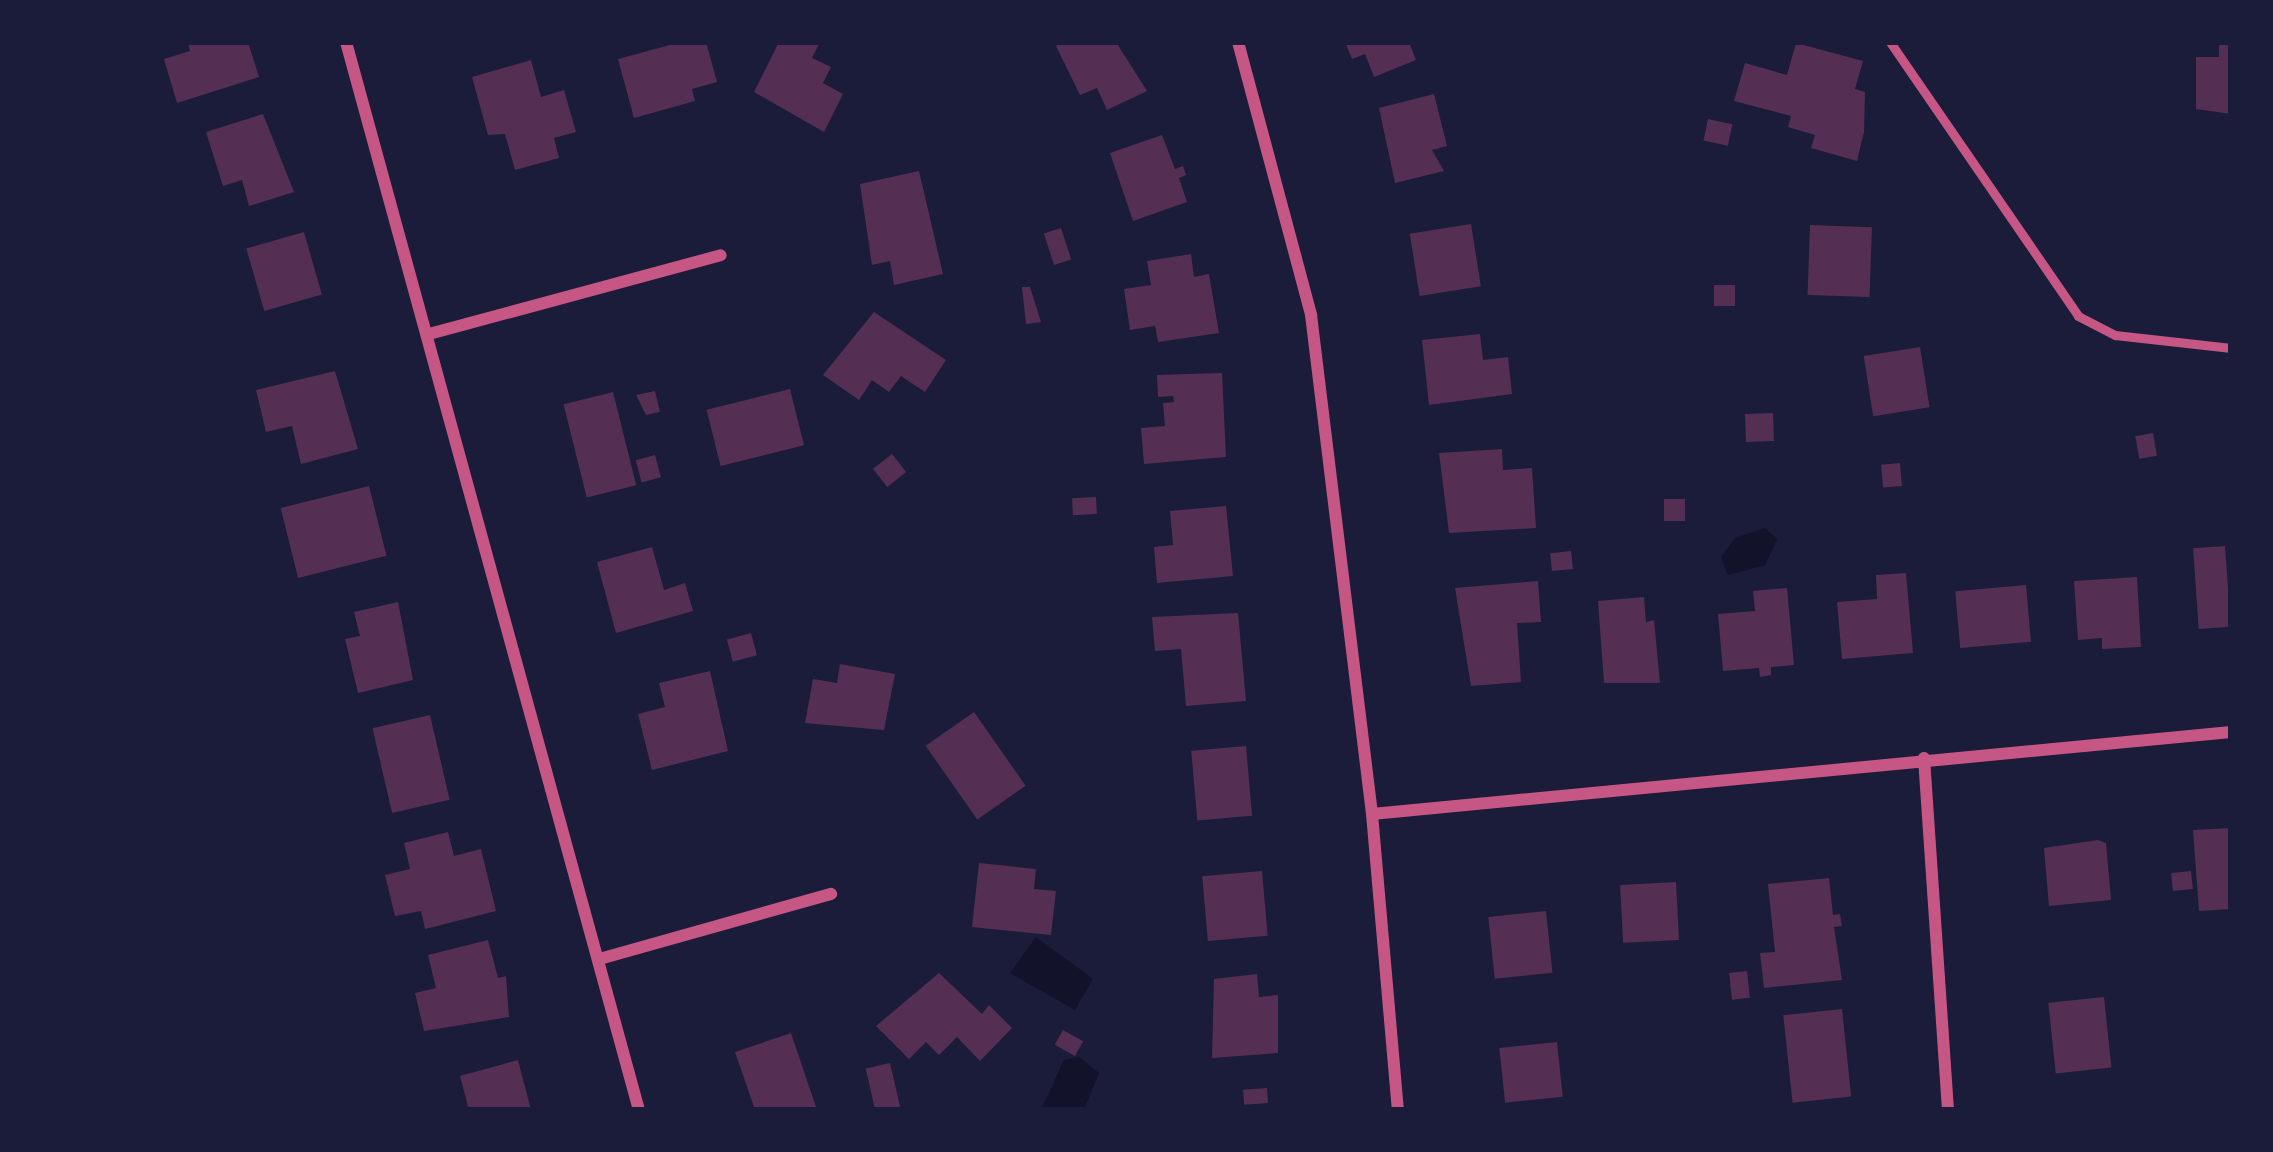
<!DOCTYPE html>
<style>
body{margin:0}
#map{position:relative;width:2273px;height:1152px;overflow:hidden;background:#1b1b3a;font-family:"Public Sans",sans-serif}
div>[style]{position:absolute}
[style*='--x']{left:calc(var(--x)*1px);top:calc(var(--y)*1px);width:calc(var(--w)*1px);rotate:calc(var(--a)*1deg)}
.water>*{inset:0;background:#12122b}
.building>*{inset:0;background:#542f53;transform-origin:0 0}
.service>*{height:9px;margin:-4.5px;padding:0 4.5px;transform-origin:4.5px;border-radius:4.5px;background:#c65784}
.minor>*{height:12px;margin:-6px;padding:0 6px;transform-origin:6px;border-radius:6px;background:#c65784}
span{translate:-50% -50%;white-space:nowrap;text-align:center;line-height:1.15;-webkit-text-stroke:12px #1b1b3a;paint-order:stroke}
.frame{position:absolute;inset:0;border:45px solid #1b1b3a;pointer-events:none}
</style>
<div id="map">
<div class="water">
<div style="clip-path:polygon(1765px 528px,1777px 539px,1765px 565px,1728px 575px,1721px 557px,1735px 538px)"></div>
<div style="clip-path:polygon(1036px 937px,1093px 979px,1075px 1010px,1010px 973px)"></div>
<div style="clip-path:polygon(1079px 1057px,1099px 1073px,1084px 1110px,1041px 1110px,1064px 1060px)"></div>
</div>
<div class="building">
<div style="clip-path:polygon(188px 42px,248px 42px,259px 77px,177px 103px,164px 59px,190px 51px)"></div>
<div style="clip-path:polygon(681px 42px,706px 42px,717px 82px,692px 89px,695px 101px,634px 118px,618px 59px)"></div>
<div style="clip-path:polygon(779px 42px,820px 42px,812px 58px,831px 67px,823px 83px,843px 94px,824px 132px,754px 92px)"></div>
<div style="clip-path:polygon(1063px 42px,1116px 42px,1147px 91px,1107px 110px,1097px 88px,1080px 95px,1056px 46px)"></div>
<div style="clip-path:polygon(1345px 42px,1409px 42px,1416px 60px,1374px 77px,1365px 54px,1352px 59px)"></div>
<div style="clip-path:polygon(2219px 42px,2231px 42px,2231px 114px,2196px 109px,2196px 57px,2219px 57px)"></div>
<div style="clip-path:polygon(1796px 43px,1863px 61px,1855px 89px,1865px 92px,1864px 132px,1857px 161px,1811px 148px,1815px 135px,1788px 127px,1791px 116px,1734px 101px,1745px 63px,1787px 75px)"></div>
<div style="clip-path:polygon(531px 60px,541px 97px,564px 90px,576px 132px,554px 138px,559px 158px,515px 170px,505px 134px,488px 135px,472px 77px)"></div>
<div style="clip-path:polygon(1434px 94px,1447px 146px,1432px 150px,1444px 171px,1395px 183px,1379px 108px)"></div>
<div style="clip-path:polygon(263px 114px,294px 192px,249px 206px,242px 180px,223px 186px,206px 132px)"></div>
<div style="left:1708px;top:119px;width:25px;height:22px;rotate:12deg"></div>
<div style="clip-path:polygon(1162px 135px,1175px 169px,1183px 166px,1186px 175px,1179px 178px,1187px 202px,1133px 221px,1110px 153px)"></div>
<div style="clip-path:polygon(919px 171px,943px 274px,894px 285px,890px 261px,872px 265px,860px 184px)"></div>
<div style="left:1471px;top:224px;width:63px;height:62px;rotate:81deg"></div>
<div style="left:1810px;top:225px;width:62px;height:70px;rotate:2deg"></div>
<div style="left:1061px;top:228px;width:33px;height:18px;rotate:72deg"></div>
<div style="left:304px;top:232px;width:65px;height:60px;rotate:74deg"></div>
<div style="clip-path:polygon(1191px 254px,1194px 277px,1209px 274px,1219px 333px,1158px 342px,1155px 326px,1130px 330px,1124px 289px,1151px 285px,1147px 261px)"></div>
<div style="left:1714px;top:285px;width:21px;height:21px"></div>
<div style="clip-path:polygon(1022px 287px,1030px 287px,1041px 322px,1026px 324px)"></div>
<div style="clip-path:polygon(874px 312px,946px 360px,925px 392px,901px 376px,889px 392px,872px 380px,859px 400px,823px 375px)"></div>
<div style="clip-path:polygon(1480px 334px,1483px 360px,1508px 357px,1512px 394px,1429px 405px,1422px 340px)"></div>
<div style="left:1920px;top:347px;width:61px;height:57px;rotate:81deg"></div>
<div style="clip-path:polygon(335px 371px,358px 449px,301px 464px,292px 426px,266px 432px,256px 390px)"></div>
<div style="clip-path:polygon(1222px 373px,1226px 457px,1144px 464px,1141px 428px,1165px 426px,1163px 403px,1174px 402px,1173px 396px,1158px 397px,1157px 375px)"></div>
<div style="left:790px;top:389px;width:58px;height:86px;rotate:76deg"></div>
<div style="clip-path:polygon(655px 391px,660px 412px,646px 415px,636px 395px)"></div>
<div style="left:613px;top:392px;width:96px;height:51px;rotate:76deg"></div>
<div style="left:1773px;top:413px;width:28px;height:28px;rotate:88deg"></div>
<div style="left:2153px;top:433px;width:23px;height:18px;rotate:80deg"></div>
<div style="clip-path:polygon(1502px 449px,1503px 470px,1532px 468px,1536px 528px,1449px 533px,1439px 453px)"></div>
<div style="left:892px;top:454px;width:23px;height:24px;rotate:52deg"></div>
<div style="left:655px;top:455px;width:23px;height:20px;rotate:75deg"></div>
<div style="left:1900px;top:463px;width:23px;height:19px;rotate:85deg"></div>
<div style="left:369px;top:486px;width:72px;height:91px;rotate:76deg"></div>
<div style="left:1096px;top:497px;width:17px;height:24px;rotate:87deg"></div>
<div style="left:1664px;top:499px;width:21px;height:22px"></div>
<div style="clip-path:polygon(1226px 506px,1233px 576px,1157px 583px,1154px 547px,1173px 545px,1170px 511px)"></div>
<div style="left:2225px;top:546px;width:81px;height:32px;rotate:86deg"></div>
<div style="clip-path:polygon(652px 547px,664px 590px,685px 583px,693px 611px,616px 633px,597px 562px)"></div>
<div style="left:1571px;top:551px;width:18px;height:21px;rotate:84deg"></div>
<div style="clip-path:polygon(1906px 573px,1913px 653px,1842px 659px,1837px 602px,1877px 599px,1876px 575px)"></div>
<div style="clip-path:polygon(2137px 577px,2141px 647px,2102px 649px,2102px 638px,2078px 640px,2074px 581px)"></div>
<div style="clip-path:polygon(1538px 581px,1541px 622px,1517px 623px,1521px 682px,1471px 686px,1455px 588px)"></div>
<div style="left:2026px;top:585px;width:57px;height:71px;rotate:85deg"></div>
<div style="clip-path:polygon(1787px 588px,1794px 665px,1771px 667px,1771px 675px,1760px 677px,1759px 668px,1723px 671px,1718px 614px,1755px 611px,1753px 591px)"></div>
<div style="clip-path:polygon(1644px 597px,1646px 622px,1654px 620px,1660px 683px,1604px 683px,1598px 601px)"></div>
<div style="clip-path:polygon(398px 602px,413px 680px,358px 693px,345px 639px,360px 636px,354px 612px)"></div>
<div style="clip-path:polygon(1238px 613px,1246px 701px,1186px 706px,1181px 649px,1155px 651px,1152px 617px)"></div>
<div style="left:751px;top:633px;width:23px;height:25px;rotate:75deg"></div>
<div style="clip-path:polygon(840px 664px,895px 674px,884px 730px,805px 723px,813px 679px,837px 683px)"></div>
<div style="clip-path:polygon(710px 671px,728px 751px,652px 770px,638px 714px,665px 707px,659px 683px)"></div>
<div style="left:974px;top:712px;width:90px;height:59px;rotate:55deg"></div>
<div style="left:430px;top:715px;width:87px;height:59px;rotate:77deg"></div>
<div style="left:1246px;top:746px;width:70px;height:55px;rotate:85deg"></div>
<div style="clip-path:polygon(2231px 828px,2231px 909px,2199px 911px,2193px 830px)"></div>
<div style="clip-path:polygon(448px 832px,454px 856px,481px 849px,496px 911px,425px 929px,421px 911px,395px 916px,385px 875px,410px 869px,404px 843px)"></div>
<div style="clip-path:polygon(2098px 840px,2106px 843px,2111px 900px,2049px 906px,2044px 848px)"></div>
<div style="clip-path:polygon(979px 863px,1036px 869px,1034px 889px,1056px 891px,1051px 935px,972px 927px)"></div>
<div style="left:1262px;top:871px;width:65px;height:60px;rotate:85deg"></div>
<div style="left:2191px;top:871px;width:18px;height:20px;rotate:84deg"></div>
<div style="clip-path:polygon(1829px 878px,1833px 915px,1840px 914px,1842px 926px,1834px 927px,1842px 980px,1764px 988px,1760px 953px,1775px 952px,1768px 884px)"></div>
<div style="left:1676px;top:882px;width:58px;height:56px;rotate:87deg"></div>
<div style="left:1546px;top:911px;width:62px;height:58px;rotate:84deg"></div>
<div style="clip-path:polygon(488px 940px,498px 978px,506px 976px,509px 1017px,424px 1031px,415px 993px,436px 988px,428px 955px)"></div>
<div style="left:1747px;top:971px;width:27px;height:18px;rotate:84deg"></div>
<div style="clip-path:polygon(939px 973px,982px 1014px,989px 1005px,1012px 1028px,980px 1061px,957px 1037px,939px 1055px,926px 1042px,909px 1059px,876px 1026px)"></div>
<div style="clip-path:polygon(1257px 974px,1259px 997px,1278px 995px,1278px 1053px,1212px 1058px,1214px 979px)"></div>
<div style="left:2104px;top:997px;width:71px;height:56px;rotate:84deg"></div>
<div style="left:1842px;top:1009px;width:88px;height:59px;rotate:84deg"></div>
<div style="left:1063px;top:1030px;width:23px;height:17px;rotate:29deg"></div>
<div style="clip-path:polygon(791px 1033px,817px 1110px,755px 1110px,735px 1052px)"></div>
<div style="left:1557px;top:1042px;width:55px;height:58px;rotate:84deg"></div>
<div style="clip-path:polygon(518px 1060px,531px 1110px,469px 1110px,460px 1076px)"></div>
<div style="left:890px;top:1063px;width:45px;height:25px;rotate:77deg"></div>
<div style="left:1267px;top:1088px;width:15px;height:24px;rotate:86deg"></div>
</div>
<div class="service">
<div style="--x:1890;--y:42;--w:332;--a:55.5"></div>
<div style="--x:2078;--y:316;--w:42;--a:27.2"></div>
<div style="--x:2115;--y:335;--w:117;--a:6.4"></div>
</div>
<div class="minor">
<div style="--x:346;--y:42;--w:1107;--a:74.66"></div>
<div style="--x:1238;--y:42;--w:283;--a:75"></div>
<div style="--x:1311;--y:315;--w:503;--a:83.03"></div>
<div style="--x:1372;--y:814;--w:297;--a:85"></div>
<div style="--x:429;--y:334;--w:302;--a:-15.1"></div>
<div style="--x:1924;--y:758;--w:353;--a:86.1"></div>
<div style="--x:1372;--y:814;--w:863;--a:-5.45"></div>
<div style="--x:603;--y:958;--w:237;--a:-15.7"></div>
</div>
<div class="frame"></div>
</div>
